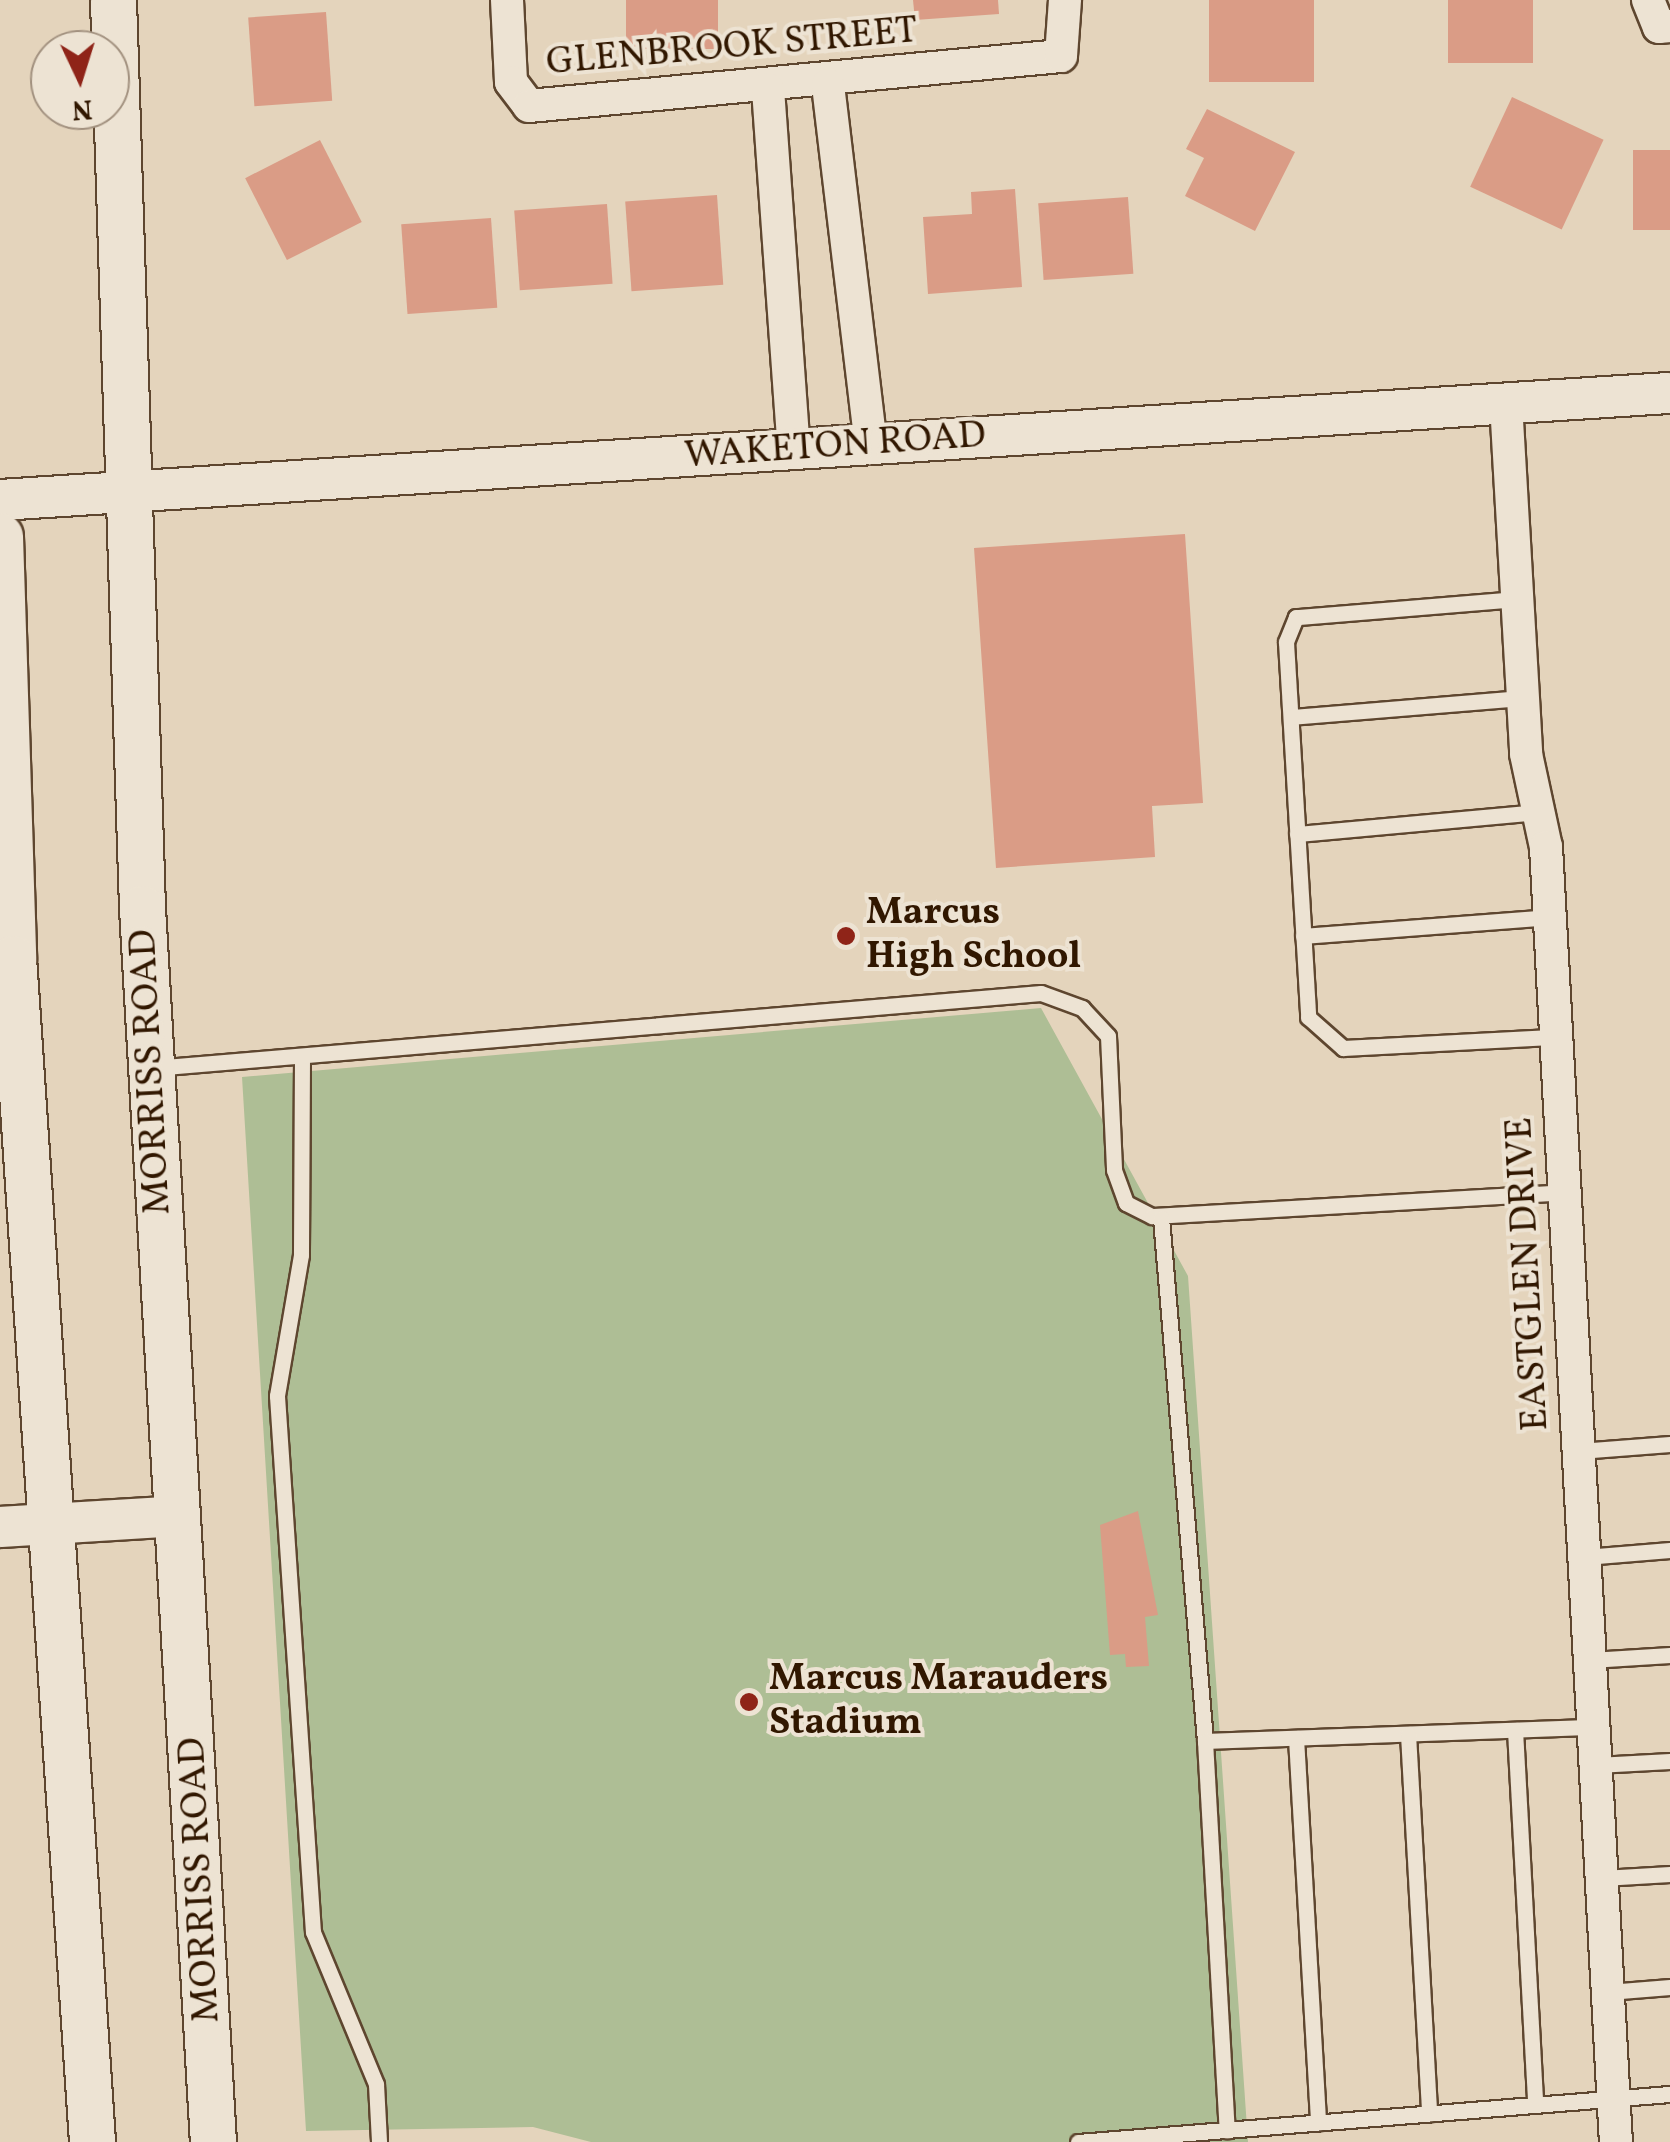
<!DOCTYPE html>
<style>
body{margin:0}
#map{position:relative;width:1670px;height:2142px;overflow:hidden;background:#e4d4bc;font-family:Vollkorn,serif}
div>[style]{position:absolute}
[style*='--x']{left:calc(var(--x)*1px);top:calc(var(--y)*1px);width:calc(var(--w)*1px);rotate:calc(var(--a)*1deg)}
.green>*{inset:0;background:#aebe95}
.building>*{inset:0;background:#da9c86;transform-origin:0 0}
.roads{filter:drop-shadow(2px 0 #5e462f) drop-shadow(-2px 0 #5e462f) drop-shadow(0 2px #5e462f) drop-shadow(0 -2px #5e462f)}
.service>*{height:15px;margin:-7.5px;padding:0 7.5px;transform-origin:7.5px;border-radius:7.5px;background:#ede3d3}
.minor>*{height:32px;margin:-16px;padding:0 16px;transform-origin:16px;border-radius:16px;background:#ede3d3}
.tertiary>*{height:40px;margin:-20px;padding:0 20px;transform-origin:20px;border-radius:20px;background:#ede3d3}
.secondary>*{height:45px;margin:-22.5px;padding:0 22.5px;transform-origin:22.5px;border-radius:22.5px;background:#ede3d3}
.dots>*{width:28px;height:28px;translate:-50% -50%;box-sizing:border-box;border:5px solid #ede3d3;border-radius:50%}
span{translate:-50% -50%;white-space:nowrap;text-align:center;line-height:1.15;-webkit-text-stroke:8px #ede3d3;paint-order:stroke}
.street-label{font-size:38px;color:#311700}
.poi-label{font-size:38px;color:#311700;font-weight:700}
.left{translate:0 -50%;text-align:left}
.north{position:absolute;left:30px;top:30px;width:100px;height:100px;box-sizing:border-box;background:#ede3d3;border:2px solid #a2917f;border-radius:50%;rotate:176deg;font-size:28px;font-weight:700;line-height:40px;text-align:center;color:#311700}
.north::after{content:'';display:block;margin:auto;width:35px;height:45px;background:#8f2418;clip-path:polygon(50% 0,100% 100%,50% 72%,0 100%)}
</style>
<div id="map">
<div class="green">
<div style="clip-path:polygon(1041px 1008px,1188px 1276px,1248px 2142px,591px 2142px,533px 2127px,306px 2131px,242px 1077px)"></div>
</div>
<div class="building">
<div style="left:626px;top:0;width:92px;height:49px"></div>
<div style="clip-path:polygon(913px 0,998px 0,999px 14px,915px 20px)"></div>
<div style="left:1209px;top:0;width:105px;height:82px"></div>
<div style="left:1448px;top:0;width:85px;height:63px"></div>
<div style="left:326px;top:12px;width:89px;height:78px;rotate:86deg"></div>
<div style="left:1512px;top:97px;width:101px;height:99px;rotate:25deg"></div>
<div style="clip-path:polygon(1207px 109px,1295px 152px,1255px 231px,1185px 196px,1204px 158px,1186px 149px)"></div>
<div style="left:320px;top:140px;width:92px;height:84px;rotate:63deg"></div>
<div style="left:1633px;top:150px;width:37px;height:80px"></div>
<div style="clip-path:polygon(1015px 189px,1022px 287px,928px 294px,923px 217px,972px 214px,971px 192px)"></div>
<div style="left:717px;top:195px;width:90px;height:92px;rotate:86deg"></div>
<div style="left:1128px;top:197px;width:77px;height:90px;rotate:86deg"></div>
<div style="left:607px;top:204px;width:80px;height:93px;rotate:86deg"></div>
<div style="left:491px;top:218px;width:90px;height:90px;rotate:86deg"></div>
<div style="clip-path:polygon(1185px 534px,1203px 803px,1152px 806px,1155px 857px,996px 868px,974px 548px)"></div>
<div style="clip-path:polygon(1138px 1511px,1158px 1615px,1145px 1617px,1149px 1666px,1126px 1667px,1125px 1654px,1110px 1655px,1100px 1525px)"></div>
</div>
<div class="roads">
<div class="service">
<div style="--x:1517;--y:599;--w:222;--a:175.3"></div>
<div style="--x:1296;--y:617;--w:27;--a:112"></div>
<div style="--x:1286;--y:642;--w:376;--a:86.6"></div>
<div style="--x:1308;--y:1017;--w:47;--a:41.5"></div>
<div style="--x:1343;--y:1048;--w:213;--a:-3"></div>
<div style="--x:1291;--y:717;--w:233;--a:-4.7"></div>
<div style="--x:1297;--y:834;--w:243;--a:-5.2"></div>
<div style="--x:1303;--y:936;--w:248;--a:-4.4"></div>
<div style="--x:302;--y:1059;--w:196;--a:90.3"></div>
<div style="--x:301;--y:1255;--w:143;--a:99.7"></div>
<div style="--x:277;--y:1396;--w:537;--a:86.16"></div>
<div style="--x:313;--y:1932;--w:165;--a:67.5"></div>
<div style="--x:376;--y:2084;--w:58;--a:87"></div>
<div style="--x:153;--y:1068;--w:891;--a:-4.83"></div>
<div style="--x:1041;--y:993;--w:44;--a:20.1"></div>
<div style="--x:1082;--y:1008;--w:38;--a:47"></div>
<div style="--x:1108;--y:1036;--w:134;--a:87.4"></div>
<div style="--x:1114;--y:1170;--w:35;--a:70"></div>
<div style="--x:1126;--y:1203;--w:29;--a:27"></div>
<div style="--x:1152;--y:1216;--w:414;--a:-3.3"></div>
<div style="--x:1161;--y:1218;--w:525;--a:85.19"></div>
<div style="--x:1205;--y:1741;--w:389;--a:-2.1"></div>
<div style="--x:1579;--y:1451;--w:91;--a:-4.4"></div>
<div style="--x:1585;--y:1557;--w:85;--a:-4.7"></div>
<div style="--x:1590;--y:1660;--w:80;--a:-3.6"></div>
<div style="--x:1515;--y:1730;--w:375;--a:86.9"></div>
<div style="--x:1408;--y:1734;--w:380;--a:86.8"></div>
<div style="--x:1296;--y:1738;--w:385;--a:86.7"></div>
<div style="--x:1205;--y:1741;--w:390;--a:86.8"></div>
<div style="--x:1596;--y:1765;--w:74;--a:-3.1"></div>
<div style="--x:1602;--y:1878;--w:68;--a:-3.4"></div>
<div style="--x:1608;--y:1992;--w:62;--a:-4.6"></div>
<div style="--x:1078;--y:2142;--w:594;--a:-4.64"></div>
</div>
<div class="minor">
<div style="--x:507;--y:0;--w:82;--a:87.2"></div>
<div style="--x:511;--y:82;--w:30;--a:53"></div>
<div style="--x:529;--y:106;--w:534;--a:-5.37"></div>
<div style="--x:1061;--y:56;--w:56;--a:-85.9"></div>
<div style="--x:1648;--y:0;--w:29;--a:68"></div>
<div style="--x:1659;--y:27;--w:11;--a:-5"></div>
<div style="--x:828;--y:85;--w:362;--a:83.2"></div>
<div style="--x:768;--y:89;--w:361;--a:85.9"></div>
<div style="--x:1506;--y:403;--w:352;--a:86.7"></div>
<div style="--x:1526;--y:754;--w:95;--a:77.9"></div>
<div style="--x:1546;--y:847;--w:1297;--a:86.91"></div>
</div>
<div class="tertiary">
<div style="--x:0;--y:500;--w:1673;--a:-3.67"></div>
<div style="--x:0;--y:1527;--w:179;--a:-3.5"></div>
</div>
<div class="secondary">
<div style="--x:113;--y:0;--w:908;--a:88.17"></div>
<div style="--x:142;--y:908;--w:1236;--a:86.71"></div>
<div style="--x:0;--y:536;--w:422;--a:88.2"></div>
<div style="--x:13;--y:958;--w:1187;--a:86.18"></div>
</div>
</div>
<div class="dots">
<div style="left:846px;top:936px;background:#8f2418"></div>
<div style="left:749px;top:1702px;background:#8f2418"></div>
</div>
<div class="street-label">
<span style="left:732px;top:48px;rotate:-5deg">GLENBROOK STREET</span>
<span style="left:835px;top:447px;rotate:-4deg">WAKETON ROAD</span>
<span style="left:152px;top:1072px;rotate:-93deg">MORRISS ROAD</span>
<span style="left:1529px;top:1274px;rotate:-93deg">EASTGLEN DRIVE</span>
<span style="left:201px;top:1880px;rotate:-93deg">MORRISS ROAD</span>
</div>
<div class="poi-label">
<span class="left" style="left:866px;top:936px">Marcus<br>High School</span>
<span class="left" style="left:769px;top:1702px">Marcus Marauders<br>Stadium</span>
</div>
<div class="north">N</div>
</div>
